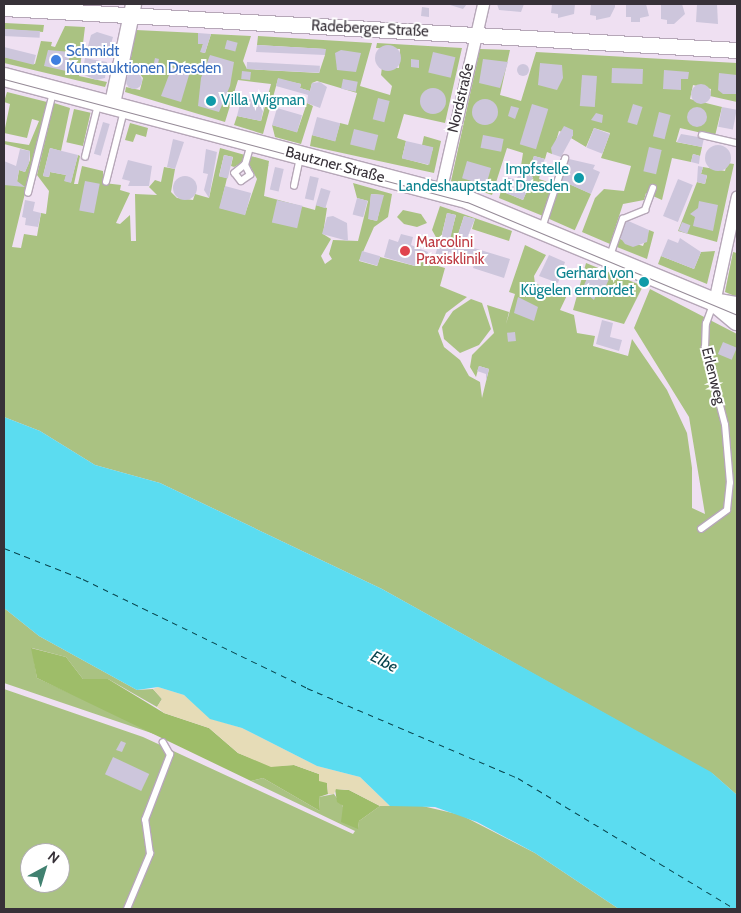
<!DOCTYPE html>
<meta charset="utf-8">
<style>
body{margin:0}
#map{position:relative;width:741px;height:913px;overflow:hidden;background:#efe0f2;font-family:Cabin,sans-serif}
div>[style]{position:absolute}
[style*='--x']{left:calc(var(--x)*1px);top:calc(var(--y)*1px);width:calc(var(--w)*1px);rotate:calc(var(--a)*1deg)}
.green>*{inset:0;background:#aac282;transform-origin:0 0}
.forest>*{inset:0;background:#9ebd69}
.sand>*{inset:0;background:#e6dcb7}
.water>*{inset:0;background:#5bdcf0}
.ferry>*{height:1px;margin-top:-0.5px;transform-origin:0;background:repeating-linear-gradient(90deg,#08444d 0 6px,transparent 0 11px)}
.building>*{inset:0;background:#cdc6dc;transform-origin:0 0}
.round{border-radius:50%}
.roads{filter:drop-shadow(1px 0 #b6a7b8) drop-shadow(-1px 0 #b6a7b8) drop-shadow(0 1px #b6a7b8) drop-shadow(0 -1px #b6a7b8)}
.lane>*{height:5.5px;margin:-2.75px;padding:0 2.75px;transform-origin:2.75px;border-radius:2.75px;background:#fff}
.street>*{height:11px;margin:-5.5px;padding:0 5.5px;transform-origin:5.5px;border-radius:5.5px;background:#fff}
.secondary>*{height:15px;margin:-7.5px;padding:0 7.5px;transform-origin:7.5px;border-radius:7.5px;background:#fff}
.primary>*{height:18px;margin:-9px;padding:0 9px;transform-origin:9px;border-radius:9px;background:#fff}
.tram>*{height:1px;margin:-0.5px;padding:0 0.5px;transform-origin:0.5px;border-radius:0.5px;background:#958a97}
.dots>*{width:14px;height:14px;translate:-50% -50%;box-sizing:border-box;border:2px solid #fff;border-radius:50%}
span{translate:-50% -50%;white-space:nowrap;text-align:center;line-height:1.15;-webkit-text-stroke:4px #fff;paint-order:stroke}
.street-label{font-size:15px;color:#373138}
.shop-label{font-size:15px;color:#366cbe}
.left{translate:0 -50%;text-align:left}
.culture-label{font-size:15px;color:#0d838f}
.right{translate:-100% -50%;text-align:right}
.health-label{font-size:15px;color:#be3a42}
.water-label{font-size:16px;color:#08444d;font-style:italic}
.frame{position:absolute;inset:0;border:5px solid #373138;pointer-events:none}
.north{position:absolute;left:20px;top:843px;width:50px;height:50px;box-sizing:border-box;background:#fff;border:1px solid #afadaf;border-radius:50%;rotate:39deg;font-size:14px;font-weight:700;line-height:20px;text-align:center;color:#373138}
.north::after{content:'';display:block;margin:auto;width:18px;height:22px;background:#418170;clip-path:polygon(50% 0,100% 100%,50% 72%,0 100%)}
</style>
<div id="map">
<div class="green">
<div style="clip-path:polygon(5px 23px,44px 25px,43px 32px,4px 29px)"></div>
<div style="clip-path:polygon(65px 26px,85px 27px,79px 76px,107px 82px,105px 87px,4px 63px,4px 57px,35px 64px,41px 41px,52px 42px,51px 46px,55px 47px)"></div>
<div style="clip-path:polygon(136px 30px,198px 33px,198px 44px,203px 44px,201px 52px,205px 53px,211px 34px,251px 36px,243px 61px,247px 69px,319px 73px,325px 55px,325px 49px,257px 45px,258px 36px,372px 43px,360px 86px,390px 95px,392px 86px,381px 75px,382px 67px,399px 68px,400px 49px,376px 48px,377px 43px,462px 48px,445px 123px,404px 114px,397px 138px,406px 141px,402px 158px,428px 165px,433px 148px,422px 145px,424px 136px,441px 141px,434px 173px,310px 146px,312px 135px,335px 141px,340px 123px,348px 125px,357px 93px,317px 81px,312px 83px,310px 91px,300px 88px,301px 84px,278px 79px,263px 134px,234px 125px,237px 116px,261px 121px,271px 84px,238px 80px,225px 122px,125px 92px,126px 87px,140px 90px,143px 78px,139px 73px,128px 74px)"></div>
<div style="clip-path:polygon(480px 49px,510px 50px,500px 95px,521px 101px,536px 52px,737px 63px,737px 102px,710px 96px,711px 89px,693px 85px,690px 99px,722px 107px,715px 136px,680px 128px,676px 142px,702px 147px,700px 156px,693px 154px,691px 162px,672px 158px,662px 200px,646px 193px,644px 200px,623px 204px,610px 244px,582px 232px,595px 198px,604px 189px,624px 191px,631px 166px,601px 158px,610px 133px,594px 128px,586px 147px,571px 138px,573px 135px,559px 131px,552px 154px,547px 152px,545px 159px,534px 156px,529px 170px,541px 170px,539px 179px,554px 184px,543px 216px,499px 198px,501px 191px,523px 200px,533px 177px,520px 172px,523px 153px,507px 148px,492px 195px,451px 181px)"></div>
<div style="clip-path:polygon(evenodd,7px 92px,47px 102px,12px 247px,21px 248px,24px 234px,37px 236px,41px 213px,46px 214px,49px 191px,37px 175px,54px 103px,70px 108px,61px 151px,50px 148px,43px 176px,49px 177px,50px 172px,66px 175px,65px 181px,71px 182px,78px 155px,80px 156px,74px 184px,78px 184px,82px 166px,103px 171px,104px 183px,121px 185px,120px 190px,130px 193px,116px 223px,120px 224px,130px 215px,131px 241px,136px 241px,135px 194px,157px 195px,149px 187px,155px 180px,161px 182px,164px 167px,175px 169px,171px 192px,177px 198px,193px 200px,195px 194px,209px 198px,220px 148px,245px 155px,243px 162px,234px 167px,231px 166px,233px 157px,224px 155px,219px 176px,227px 178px,220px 208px,245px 214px,257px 179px,249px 164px,251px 156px,269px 161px,264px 196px,315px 210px,316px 205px,327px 208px,323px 234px,331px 239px,321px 256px,325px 264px,332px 259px,329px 254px,333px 240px,358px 241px,368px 201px,357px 198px,353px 183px,392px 194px,388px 217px,374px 227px,359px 261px,377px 266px,380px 257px,415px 266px,417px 260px,445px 268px,440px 286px,467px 297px,446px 313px,438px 331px,444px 347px,460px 360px,469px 376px,480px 382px,482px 398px,489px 369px,479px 366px,476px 377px,470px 367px,472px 355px,494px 333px,487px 305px,509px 312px,506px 324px,515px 294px,509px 292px,525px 245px,546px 255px,534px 276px,535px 284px,569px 291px,560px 310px,574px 315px,577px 333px,595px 336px,593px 346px,628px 356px,632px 339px,667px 390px,687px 433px,692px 468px,692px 508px,705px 514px,689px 417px,634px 328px,650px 289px,737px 334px,737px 795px,713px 774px,382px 589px,160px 483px,95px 465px,40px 431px,4px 417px,4px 179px,17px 182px,19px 170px,25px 172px,30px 160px,30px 151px,4px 144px,4px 141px,29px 145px,39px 121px,32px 119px,27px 138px,4px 133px,10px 104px,4px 102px,7px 92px,371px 194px,383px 195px,377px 221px,369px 219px,371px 194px)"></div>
<div style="clip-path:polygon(307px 103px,313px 106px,301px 144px,275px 137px,272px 125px,297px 132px)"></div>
<div style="left:74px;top:109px;width:17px;height:34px;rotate:13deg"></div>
<div style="clip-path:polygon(130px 123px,148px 128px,146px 137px,136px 134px,133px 142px,125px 140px)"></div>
<div style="clip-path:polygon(727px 163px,734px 164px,717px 242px,678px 231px,697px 182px,705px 184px,707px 176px,701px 174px,703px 167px,725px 171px)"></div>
<div style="left:560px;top:180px;width:34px;height:40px;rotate:24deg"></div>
<div style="clip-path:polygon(440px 206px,512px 231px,509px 241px,472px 229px,475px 219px,464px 216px,454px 247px,448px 245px,456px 215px,447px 213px,441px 238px,437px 239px,432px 230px)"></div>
<div style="clip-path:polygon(403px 210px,421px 214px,427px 223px,417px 227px,404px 224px,397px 217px)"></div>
<div style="clip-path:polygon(649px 230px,654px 232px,647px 259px,617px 247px,620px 239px,643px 246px)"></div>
<div style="clip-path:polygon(715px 251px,707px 284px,658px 264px,661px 256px,694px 269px,701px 252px)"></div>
<div style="clip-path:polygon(733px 252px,737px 253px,737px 297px,725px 292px)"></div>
<div style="clip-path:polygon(586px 263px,643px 286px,624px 324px,573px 310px)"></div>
<div style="clip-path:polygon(471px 299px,482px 303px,491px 329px,479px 345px,460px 353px,444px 339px,442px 327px,453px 311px)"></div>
<div style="clip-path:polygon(4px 608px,39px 636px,137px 690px,153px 689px,162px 699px,157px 707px,108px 679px,83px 679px,66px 657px,32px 648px,37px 678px,169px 739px,4px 683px)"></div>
<div style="clip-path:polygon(evenodd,4px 689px,143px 737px,353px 834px,355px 831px,251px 781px,263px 778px,320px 811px,319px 797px,334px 794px,358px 828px,359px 821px,380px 806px,418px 805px,461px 815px,535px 853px,619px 909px,4px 909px,4px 689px,30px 853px,60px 853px,60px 883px,30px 883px,30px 853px)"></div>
</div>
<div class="forest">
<div style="clip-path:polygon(31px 648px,66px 657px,83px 679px,108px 679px,164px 713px,209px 728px,238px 753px,271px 766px,294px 765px,319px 774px,327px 783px,328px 794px,319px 797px,320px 811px,263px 778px,251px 781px,37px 678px)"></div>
<div style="clip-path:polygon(335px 789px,349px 790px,380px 806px,359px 821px,358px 829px,341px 822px,343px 806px,337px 802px)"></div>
</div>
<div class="sand">
<div style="clip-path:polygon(158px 687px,184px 695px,212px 719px,242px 728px,317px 766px,360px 777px,390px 806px,380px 806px,349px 790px,336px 789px,334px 794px,328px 794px,327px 783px,319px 781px,319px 774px,294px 765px,271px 767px,238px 753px,209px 728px,164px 713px,157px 707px,162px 699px,153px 689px)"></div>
</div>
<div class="water">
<div style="clip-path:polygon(4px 417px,40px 431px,95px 465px,160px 483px,382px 589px,711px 772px,737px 795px,737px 909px,619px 909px,535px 853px,477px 822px,435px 807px,390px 806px,360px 777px,317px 766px,242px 728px,210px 719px,184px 695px,158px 687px,137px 690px,39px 636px,4px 608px)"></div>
</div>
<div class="ferry">
<div style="--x:4;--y:548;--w:85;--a:21.4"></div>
<div style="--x:83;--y:579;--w:249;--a:25.9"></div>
<div style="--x:307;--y:688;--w:229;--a:23.1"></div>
<div style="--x:518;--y:778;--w:253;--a:31.1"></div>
</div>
<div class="building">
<div style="clip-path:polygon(447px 4px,467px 4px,463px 9px)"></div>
<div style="clip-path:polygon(497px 4px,524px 4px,521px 12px,499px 10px)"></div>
<div style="clip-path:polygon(552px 4px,575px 4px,574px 14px,558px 18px,558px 14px,551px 13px)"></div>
<div style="clip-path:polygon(591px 4px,615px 4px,615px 7px,610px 17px,596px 20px,596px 16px,590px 15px)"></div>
<div style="clip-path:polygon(626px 4px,646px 4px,649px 16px,640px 18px,640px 22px,631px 22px,631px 17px,626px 17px)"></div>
<div style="clip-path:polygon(661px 4px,682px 4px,685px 14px,674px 24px,667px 24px,667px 20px,661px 19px)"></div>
<div style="clip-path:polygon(697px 4px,717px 4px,718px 24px,696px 22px)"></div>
<div style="clip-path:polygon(422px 7px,429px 8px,429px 17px,421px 16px)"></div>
<div style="left:4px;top:29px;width:36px;height:7px;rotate:3deg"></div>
<div style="clip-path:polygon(97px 32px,113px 37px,108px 54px,87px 50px,91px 35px)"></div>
<div style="clip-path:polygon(198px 33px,211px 34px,205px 53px,200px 52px,203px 44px,198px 44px)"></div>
<div style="left:227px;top:40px;width:11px;height:9px;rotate:15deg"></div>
<div style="clip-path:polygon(257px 45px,326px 49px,325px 55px,256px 52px)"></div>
<div class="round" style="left:375px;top:45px;width:26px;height:26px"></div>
<div style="left:4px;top:47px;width:33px;height:10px;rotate:14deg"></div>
<div style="clip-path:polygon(48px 50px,71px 52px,66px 71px,44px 66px)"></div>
<div style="clip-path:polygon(341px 50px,361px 53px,356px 72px,337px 70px,335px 53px)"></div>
<div style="left:433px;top:52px;width:23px;height:21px;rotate:13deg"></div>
<div style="clip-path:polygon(210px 55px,234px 62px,230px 86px,219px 112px,198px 106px,201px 78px)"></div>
<div style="clip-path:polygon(85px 58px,107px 62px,105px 78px,96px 80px,82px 74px)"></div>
<div style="clip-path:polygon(155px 58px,159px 59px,156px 73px,146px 71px,148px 66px,153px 67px)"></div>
<div style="clip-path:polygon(411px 59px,419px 60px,419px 68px,411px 67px)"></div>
<div style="clip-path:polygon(483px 59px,508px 62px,500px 88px,479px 83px)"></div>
<div style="left:247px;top:62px;width:73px;height:7px;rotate:3deg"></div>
<div style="clip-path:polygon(540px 63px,562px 65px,563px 78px,557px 90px,538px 85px)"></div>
<div class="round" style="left:517px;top:64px;width:12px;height:12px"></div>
<div style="clip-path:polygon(172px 67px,189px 75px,181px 102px,161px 96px)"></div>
<div style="left:612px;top:68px;width:31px;height:15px;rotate:2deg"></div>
<div style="clip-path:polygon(664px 70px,689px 72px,688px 79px,681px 79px,681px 90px,663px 89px)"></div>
<div style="left:242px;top:71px;width:9px;height:8px;rotate:6deg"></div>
<div class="round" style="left:126px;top:73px;width:16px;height:16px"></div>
<div style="clip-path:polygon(719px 73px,737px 75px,737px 94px,723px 94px,718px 90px)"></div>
<div style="left:582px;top:75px;width:15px;height:31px;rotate:4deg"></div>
<div style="clip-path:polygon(278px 78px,301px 84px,300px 88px,310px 91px,312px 83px,320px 82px,327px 87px,320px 108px,307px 103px,308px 95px,276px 86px)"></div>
<div style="left:343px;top:79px;width:15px;height:10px;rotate:11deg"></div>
<div class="round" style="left:691px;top:84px;width:20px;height:20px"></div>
<div class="round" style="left:420px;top:88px;width:26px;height:26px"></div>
<div style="left:378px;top:98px;width:12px;height:22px;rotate:14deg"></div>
<div style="clip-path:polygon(250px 99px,264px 106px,261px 121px,237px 116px,241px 100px)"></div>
<div class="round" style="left:472px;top:99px;width:26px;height:26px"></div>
<div style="left:532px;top:104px;width:17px;height:42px;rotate:17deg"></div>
<div style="left:633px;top:104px;width:10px;height:19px;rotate:17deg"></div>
<div style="clip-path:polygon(511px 106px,519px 108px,515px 119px,508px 116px)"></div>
<div class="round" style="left:687px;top:107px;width:20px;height:20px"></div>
<div style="left:722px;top:107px;width:15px;height:20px;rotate:11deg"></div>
<div style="left:277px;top:108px;width:26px;height:18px;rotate:16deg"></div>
<div style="left:659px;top:112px;width:12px;height:25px;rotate:14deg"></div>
<div style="clip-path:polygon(596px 113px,603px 115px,602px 123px,591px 120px)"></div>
<div style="left:317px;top:117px;width:24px;height:19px;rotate:15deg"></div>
<div style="left:103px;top:122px;width:7px;height:33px;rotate:16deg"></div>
<div style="clip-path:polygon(564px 126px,573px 130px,573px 135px,561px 157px,552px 154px,551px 148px)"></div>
<div style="left:594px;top:128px;width:17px;height:21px;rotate:21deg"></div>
<div style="left:354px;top:129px;width:25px;height:16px;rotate:14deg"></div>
<div style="clip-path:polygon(681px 134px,704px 138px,702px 147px,677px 142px)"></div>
<div style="left:483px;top:135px;width:21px;height:13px;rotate:11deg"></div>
<div style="clip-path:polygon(173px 139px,184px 142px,175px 169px,167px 167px)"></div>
<div style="left:406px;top:141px;width:28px;height:18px;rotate:13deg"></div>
<div class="round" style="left:705px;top:145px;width:26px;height:26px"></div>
<div style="left:649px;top:147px;width:13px;height:25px;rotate:13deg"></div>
<div style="clip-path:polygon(50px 148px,78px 155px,71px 183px,64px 181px,66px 175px,50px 172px,49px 177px,43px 176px)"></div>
<div style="clip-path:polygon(20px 149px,30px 151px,29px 163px,25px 172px,19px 170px,17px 181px,25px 187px,4px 185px,4px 161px,16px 166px)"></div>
<div style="clip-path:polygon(206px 149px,217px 152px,209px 198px,204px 190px,208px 174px,203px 173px)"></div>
<div style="clip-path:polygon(693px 154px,700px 156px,699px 164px,691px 162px)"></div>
<div style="left:224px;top:155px;width:9px;height:22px;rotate:13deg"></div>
<div style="clip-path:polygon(534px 156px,545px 159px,538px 173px,529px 170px)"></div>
<div style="clip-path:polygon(569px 159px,595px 165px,593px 169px,600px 172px,591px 194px,560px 180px)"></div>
<div style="clip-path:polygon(128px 160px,152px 166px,149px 186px,128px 186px,130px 181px,122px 179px)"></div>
<div style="left:467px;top:161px;width:25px;height:18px;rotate:16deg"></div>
<div style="clip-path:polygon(698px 166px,703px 167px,701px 174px,707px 175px,705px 184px,697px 182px)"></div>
<div style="left:275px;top:167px;width:9px;height:23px;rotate:13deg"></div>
<div style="clip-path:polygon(520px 172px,533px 177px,523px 200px,501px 191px,507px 177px,516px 180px)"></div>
<div class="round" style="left:173px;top:176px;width:24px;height:24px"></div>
<div style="left:310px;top:176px;width:9px;height:23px;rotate:13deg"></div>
<div style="left:678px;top:179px;width:16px;height:40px;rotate:22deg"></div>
<div style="left:85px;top:181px;width:15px;height:30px;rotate:11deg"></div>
<div style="left:225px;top:186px;width:27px;height:23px;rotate:15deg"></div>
<div style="left:321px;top:188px;width:10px;height:18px;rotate:17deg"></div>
<div style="clip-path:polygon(371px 194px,384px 195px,377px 221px,368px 219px)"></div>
<div style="left:357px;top:198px;width:11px;height:17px;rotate:15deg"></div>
<div style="clip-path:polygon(25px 200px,35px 202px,33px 211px,41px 213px,38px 227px,25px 225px,26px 218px,22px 217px)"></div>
<div style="left:277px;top:200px;width:26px;height:23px;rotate:13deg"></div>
<div style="clip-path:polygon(699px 201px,718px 205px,713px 231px,693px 226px,695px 217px,690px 214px,698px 208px)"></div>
<div style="left:447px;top:213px;width:9px;height:26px;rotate:13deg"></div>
<div style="clip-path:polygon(333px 216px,347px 223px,348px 241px,322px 234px,327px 217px)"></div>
<div style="clip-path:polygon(464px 216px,475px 219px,464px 245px,510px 259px,504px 278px,473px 268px,476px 260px,449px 252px,447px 260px,435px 256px,439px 242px,454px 247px)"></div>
<div style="clip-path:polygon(626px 220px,649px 230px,647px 242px,633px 247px,625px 244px,619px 236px)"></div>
<div style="left:682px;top:222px;width:9px;height:9px;rotate:21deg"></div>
<div style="clip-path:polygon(401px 234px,413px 237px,411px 245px,428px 252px,425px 262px,417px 260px,415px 266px,384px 257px,389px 239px,398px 242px)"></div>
<div style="clip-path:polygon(680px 238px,701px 252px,694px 269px,661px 256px,668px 239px,678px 243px)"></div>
<div style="left:362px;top:251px;width:19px;height:10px;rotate:16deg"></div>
<div style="clip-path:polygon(549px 255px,565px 262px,558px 283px,539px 276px)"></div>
<div style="clip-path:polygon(590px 271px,609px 279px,601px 297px,596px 295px,594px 300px,582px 290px)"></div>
<div style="clip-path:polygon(518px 297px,538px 307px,534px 321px,514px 313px)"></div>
<div style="clip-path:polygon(602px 320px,613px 323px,610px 337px,622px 340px,619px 351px,596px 344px)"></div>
<div style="left:515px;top:332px;width:9px;height:8px;rotate:84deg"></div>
<div style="left:723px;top:342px;width:15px;height:13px;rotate:23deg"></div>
<div style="clip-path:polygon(479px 366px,489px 369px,486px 381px,486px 374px,477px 371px)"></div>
<div style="clip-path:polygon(121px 741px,126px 743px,122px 752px,116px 750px)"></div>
<div style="left:113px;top:757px;width:40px;height:19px;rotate:25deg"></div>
</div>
<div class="roads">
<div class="lane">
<div style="--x:702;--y:135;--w:36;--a:13"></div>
<div style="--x:85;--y:157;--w:54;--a:-76"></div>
<div style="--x:245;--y:165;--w:13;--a:141"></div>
<div style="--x:235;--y:173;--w:10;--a:53"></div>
<div style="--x:241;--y:181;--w:11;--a:-34"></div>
<div style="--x:250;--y:175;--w:11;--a:-117"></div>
<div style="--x:245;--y:165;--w:22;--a:-74"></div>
<div style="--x:106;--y:182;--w:73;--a:-75.8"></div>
<div style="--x:294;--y:186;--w:29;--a:-78"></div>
<div style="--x:28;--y:193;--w:103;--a:-76"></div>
<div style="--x:542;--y:228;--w:73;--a:-71.6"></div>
<div style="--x:610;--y:256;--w:39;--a:-71"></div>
<div style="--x:623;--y:219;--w:24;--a:-22"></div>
<div style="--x:645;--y:210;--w:23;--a:-70"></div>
<div style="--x:701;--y:529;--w:32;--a:-36"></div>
<div style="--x:727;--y:510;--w:27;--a:-84"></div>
<div style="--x:730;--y:483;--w:58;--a:-94.9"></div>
<div style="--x:725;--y:425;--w:80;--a:-104.6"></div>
<div style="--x:705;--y:348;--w:24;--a:-88"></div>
<div style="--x:706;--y:324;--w:20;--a:-70"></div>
<div style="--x:127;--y:909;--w:60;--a:-67.3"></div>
<div style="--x:150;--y:854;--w:34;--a:-98"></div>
<div style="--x:145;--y:820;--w:70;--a:-69"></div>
<div style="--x:170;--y:755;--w:14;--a:-120"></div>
</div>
<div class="street">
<div style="--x:440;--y:192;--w:193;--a:-77.1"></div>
<div style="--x:714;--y:302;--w:108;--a:-77.8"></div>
</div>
<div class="secondary">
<div style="--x:4;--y:8;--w:734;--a:3.28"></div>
<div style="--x:112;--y:103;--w:101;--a:-78"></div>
</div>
<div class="primary">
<div style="--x:4;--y:77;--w:480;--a:14.8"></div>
<div style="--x:468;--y:200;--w:266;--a:22.5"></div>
<div style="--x:714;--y:302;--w:23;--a:10"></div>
<div style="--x:714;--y:302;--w:30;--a:40"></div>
</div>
</div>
<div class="tram">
<div style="--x:4;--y:79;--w:479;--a:14.9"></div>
<div style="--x:467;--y:202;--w:293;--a:22.7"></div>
</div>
<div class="dots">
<div style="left:56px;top:60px;background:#3f7fe0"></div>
<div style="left:211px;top:101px;background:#0f9aa8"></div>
<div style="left:579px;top:178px;background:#0f9aa8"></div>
<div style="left:405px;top:251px;background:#e0444e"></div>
<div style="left:644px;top:282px;background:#0f9aa8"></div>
</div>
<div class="street-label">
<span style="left:370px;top:29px;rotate:3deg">Radeberger Straße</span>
<span style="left:461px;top:98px;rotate:-77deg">Nordstraße</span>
<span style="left:335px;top:165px;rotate:15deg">Bautzner Straße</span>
<span style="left:713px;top:376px;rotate:76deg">Erlenweg</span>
</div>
<div class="shop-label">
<span class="left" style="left:66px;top:60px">Schmidt<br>Kunstauktionen Dresden</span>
</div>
<div class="culture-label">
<span class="left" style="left:221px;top:101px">Villa Wigman</span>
<span class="right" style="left:569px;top:178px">Impfstelle<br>Landeshauptstadt Dresden</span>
<span class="right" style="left:634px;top:282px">Gerhard von<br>Kügelen ermordet</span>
</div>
<div class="health-label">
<span class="left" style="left:416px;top:251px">Marcolini<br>Praxisklinik</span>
</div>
<div class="water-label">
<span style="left:384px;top:662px;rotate:28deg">Elbe</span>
</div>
<div class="frame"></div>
<div class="north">N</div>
</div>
